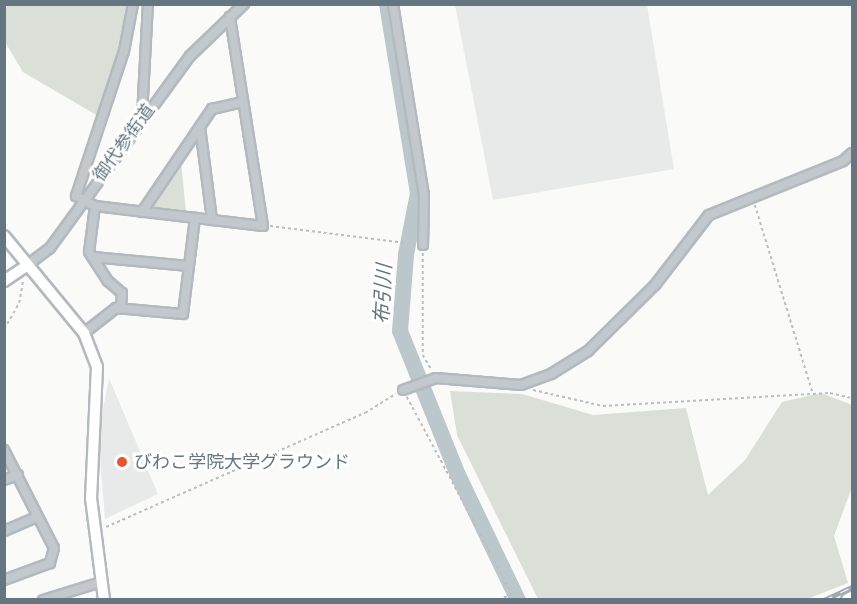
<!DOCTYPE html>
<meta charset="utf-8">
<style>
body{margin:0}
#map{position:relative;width:857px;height:604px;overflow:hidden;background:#fafaf8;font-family:"Work Sans","Noto Sans JP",sans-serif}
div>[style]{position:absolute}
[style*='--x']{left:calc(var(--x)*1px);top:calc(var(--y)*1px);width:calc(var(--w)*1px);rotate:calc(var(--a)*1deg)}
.built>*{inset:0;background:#e8e9e9}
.green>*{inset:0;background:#dadfd7}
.river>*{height:16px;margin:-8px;padding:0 8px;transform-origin:8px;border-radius:8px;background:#bbc7cb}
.path>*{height:1.5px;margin-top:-0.75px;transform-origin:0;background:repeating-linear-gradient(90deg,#bbbfc2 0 3px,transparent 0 6px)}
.roads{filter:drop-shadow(2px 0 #b3babf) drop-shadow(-2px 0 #b3babf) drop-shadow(0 2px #b3babf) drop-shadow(0 -2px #b3babf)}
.street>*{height:8px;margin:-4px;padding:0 4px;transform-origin:4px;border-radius:4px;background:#c3c8cc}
.secondary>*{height:10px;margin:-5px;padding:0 5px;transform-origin:5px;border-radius:5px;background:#fff}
.primary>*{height:12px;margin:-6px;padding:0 6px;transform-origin:6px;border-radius:6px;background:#fff}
.rail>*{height:5px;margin-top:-2.5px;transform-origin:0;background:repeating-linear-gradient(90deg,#fff 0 9px,#a2aab0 0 18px);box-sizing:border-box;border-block:2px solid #a2aab0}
.dots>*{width:16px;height:16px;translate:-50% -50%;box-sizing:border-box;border:3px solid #fff;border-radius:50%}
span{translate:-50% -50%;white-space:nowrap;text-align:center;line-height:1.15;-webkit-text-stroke:6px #fff;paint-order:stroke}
.street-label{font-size:18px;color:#657683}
.poi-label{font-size:18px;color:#657683}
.left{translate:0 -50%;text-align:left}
.water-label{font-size:20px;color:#60757c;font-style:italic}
.frame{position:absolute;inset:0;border:6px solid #657683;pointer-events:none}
</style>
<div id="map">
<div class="built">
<div style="clip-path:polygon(455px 5px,647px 5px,674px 169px,493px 200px)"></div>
<div style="clip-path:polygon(109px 378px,158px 494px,105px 519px,98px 434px)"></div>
</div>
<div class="green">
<div style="clip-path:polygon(5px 4px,127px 5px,120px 48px,98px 116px,23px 72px,5px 42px)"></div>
<div style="clip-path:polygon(181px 162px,186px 212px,153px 209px,154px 201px)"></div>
<div style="clip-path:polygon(450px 391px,522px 394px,593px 415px,686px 408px,708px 495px,745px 460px,782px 402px,821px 393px,852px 405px,852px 487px,834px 536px,848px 583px,807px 599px,538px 599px,457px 435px)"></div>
</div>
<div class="river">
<div style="--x:387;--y:4;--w:192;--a:80.7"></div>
<div style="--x:418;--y:193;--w:63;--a:101"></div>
<div style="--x:406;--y:255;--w:76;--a:94.5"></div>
<div style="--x:400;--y:331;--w:155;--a:68.1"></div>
<div style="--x:458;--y:475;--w:139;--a:64.4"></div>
</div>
<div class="path">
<div style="--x:755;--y:205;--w:197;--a:72.9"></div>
<div style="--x:270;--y:226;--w:145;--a:7.1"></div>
<div style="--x:423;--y:253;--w:102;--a:90"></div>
<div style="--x:423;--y:355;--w:16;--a:60"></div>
<div style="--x:4;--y:329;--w:30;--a:-60"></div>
<div style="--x:19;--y:303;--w:23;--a:-80"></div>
<div style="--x:533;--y:390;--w:72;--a:12.9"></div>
<div style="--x:603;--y:406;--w:227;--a:-3.3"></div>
<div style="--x:830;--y:393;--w:23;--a:13"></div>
<div style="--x:407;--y:397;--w:223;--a:61.9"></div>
<div style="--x:512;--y:594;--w:13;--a:153"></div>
<div style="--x:106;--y:527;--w:283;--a:-23.8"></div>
<div style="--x:365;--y:413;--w:36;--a:-32"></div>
</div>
<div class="roads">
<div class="street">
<div style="--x:133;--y:4;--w:48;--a:100.8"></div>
<div style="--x:124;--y:51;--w:153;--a:108.3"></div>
<div style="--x:76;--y:196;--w:21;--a:28"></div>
<div style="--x:95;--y:206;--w:169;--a:6.8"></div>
<div style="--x:263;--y:226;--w:212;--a:-99"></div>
<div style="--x:393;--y:4;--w:193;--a:80.8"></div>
<div style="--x:424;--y:195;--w:50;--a:91.1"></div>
<div style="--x:142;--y:117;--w:113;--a:-87"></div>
<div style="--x:200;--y:127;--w:94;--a:82.6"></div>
<div style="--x:95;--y:206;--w:46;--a:97.4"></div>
<div style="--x:89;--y:252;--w:35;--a:57"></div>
<div style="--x:108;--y:281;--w:18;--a:41"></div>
<div style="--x:122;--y:293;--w:16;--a:94"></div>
<div style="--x:142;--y:212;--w:125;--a:-55.8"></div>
<div style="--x:212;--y:109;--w:31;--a:-13"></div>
<div style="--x:93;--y:257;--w:96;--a:5.4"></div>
<div style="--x:26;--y:266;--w:30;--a:-37"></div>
<div style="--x:50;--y:248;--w:238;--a:-53.9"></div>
<div style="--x:190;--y:56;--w:75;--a:-43.9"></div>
<div style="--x:84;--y:333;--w:41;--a:-38"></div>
<div style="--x:116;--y:308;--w:67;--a:5.1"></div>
<div style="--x:183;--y:314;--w:97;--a:-82.9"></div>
<div style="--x:403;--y:390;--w:35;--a:-20"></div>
<div style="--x:436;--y:378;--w:85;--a:4.7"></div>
<div style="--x:521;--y:385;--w:32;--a:-20"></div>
<div style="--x:551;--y:374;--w:44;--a:-31.9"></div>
<div style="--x:588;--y:351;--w:94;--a:-44.6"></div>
<div style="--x:655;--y:285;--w:88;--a:-52.4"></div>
<div style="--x:709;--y:215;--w:144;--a:-21.9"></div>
<div style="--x:843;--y:161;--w:12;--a:-42"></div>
<div style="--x:4;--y:450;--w:110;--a:63"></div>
<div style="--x:54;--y:548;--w:16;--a:105"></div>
<div style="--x:50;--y:563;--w:49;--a:159.7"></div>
<div style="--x:4;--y:480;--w:15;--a:-20"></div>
<div style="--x:4;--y:531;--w:36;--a:-23"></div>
<div style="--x:43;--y:600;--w:61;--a:-17.2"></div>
</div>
<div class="secondary">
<div style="--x:4;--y:236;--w:126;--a:50.5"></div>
<div style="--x:84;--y:333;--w:36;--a:69"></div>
<div style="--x:97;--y:367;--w:131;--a:92.6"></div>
<div style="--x:91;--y:498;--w:103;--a:82.7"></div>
<div style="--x:4;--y:281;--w:27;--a:-34"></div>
</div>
<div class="primary">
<div style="--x:848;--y:600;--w:4;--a:-27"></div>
</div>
</div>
<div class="rail">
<div style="--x:824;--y:600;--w:31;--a:-25"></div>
</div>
<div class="dots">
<div style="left:122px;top:462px;background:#e4572e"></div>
</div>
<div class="street-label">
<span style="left:124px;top:143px;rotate:-54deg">御代参街道</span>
</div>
<div class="poi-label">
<span class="left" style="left:134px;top:462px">びわこ学院大学グラウンド</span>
</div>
<div class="water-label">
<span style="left:383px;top:294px;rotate:-87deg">布引川</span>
</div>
<div class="frame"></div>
</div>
